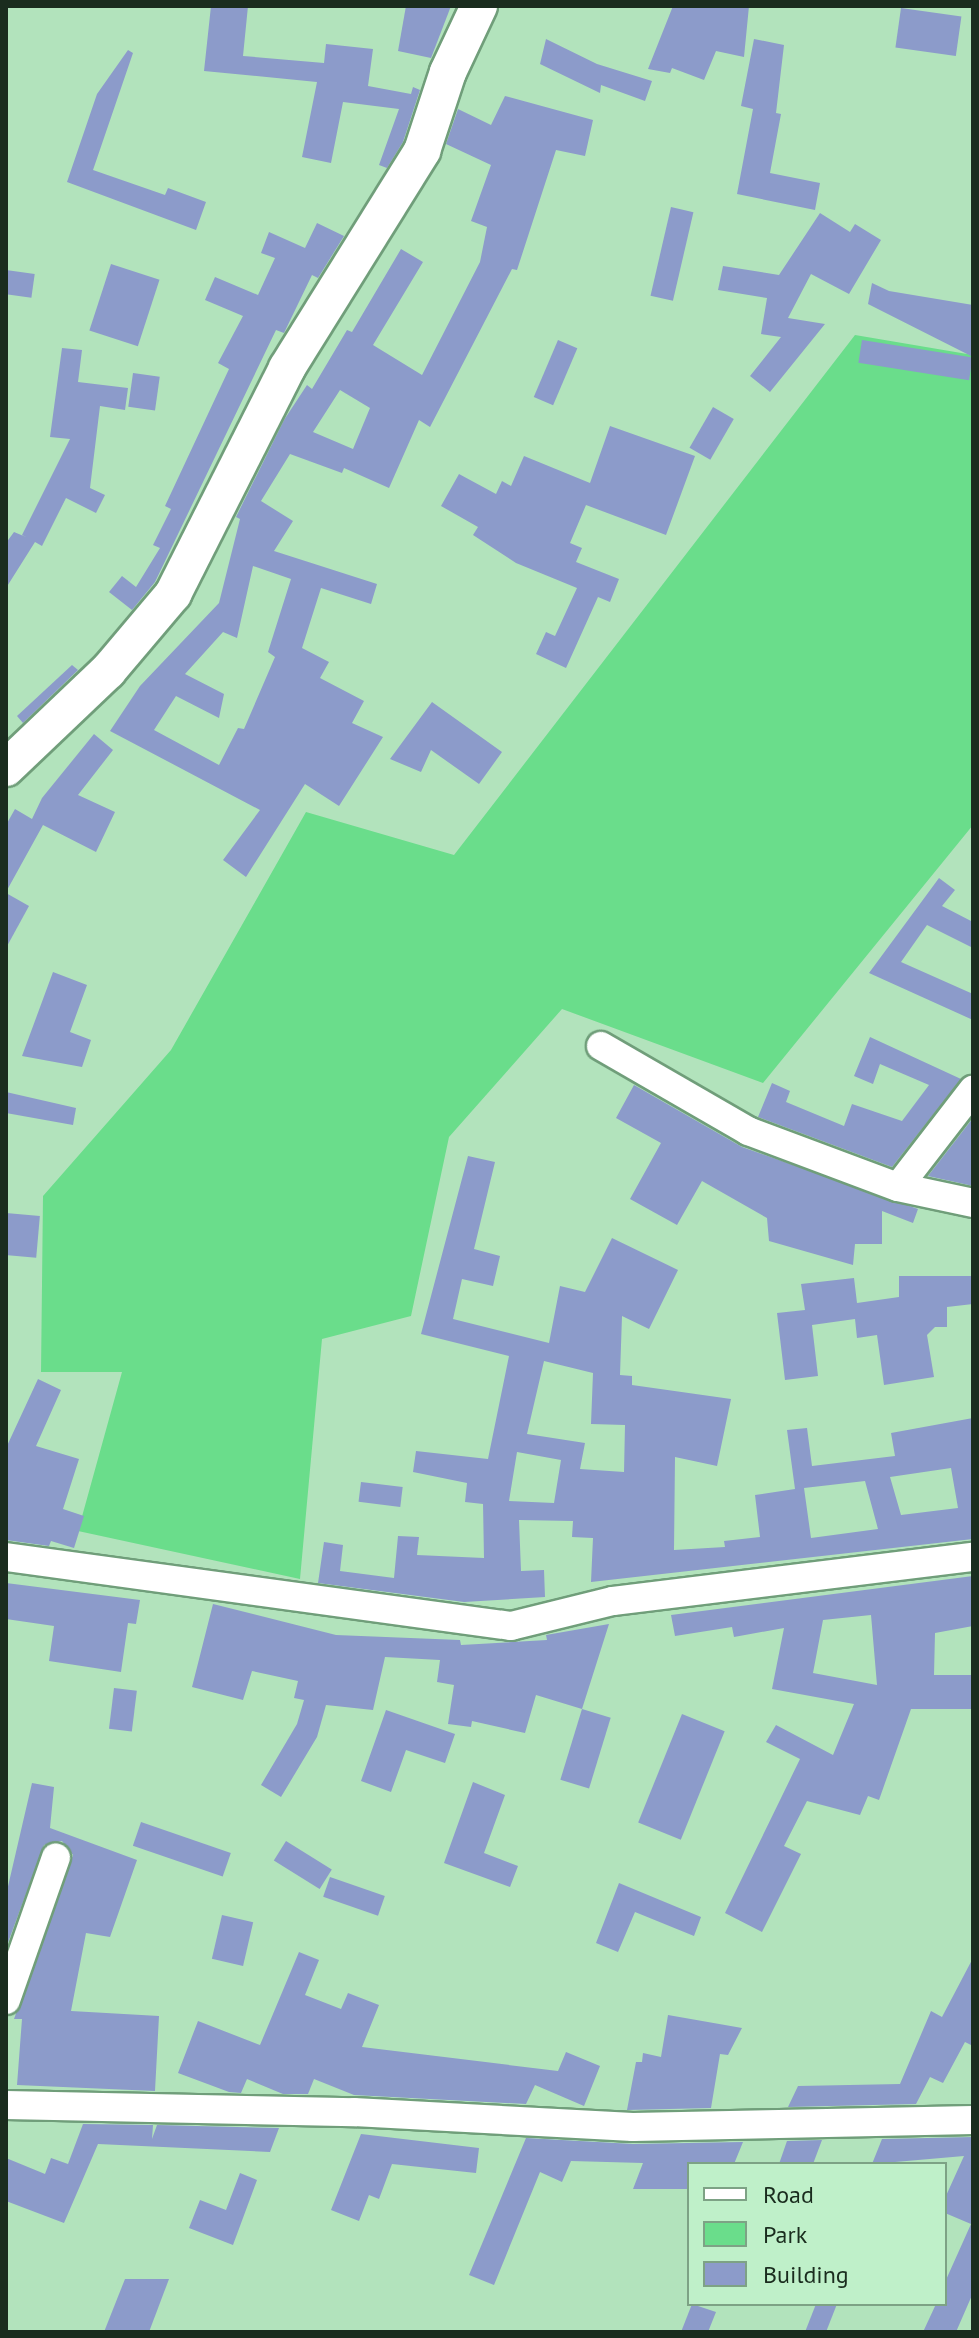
<!DOCTYPE html>
<style>
body{margin:0}
#map{position:relative;width:979px;height:2338px;overflow:hidden;background:#b2e3bc;font-family:"PT Sans",sans-serif}
div>[style]{position:absolute}
[style*='--x']{left:calc(var(--x)*1px);top:calc(var(--y)*1px);width:calc(var(--w)*1px);rotate:calc(var(--a)*1deg)}
.green>*{inset:0;background:#6add8b}
.building>*{inset:0;background:#8c9bca;transform-origin:0 0}
.roads{filter:drop-shadow(2px 0 #709e7a) drop-shadow(-2px 0 #709e7a) drop-shadow(0 2px #709e7a) drop-shadow(0 -2px #709e7a)}
.minor>*{height:28px;margin:-14px;padding:0 14px;transform-origin:14px;border-radius:14px;background:#fff}
.tertiary>*{height:36px;margin:-18px;padding:0 18px;transform-origin:18px;border-radius:18px;background:#fff}
span{translate:-50% -50%;white-space:nowrap;text-align:center;line-height:1.15;-webkit-text-stroke:8px #bff0c9;paint-order:stroke}
.frame{position:absolute;inset:0;border:8px solid #1a2c1e;pointer-events:none}
.legend{position:absolute;left:687px;top:2162px;width:260px;height:144px;box-sizing:border-box;background:#bff0c9;border:2px solid #7da285;margin:0;padding:10px 14px;list-style:none;font-size:24px;color:#1a2c1e}
.legend li{display:flex;align-items:center;gap:16px;height:40px}
.legend b{width:40px;border:2px solid #7da285}
</style>
<div id="map">
<div class="green">
<div style="clip-path:polygon(855px 335px,973px 355px,973px 825px,763px 1083px,562px 1009px,449px 1137px,411px 1316px,322px 1339px,300px 1579px,78px 1531px,122px 1372px,41px 1372px,43px 1196px,171px 1050px,306px 812px,454px 855px)"></div>
</div>
<div class="building">
<div style="clip-path:polygon(211px 6px,248px 6px,243px 56px,324px 63px,326px 44px,373px 49px,368px 86px,411px 94px,413px 87px,420px 90px,403px 142px,387px 168px,379px 165px,399px 109px,343px 102px,331px 163px,302px 157px,317px 82px,204px 71px)"></div>
<div style="clip-path:polygon(406px 6px,451px 6px,431px 58px,398px 51px)"></div>
<div style="clip-path:polygon(673px 6px,749px 6px,744px 57px,716px 51px,704px 80px,672px 68px,670px 73px,648px 69px)"></div>
<div style="left:901px;top:8px;width:61px;height:40px;rotate:8deg"></div>
<div style="clip-path:polygon(546px 39px,597px 64px,652px 81px,645px 101px,601px 85px,600px 93px,540px 64px)"></div>
<div style="clip-path:polygon(754px 39px,784px 45px,776px 113px,781px 114px,770px 173px,820px 183px,815px 210px,737px 194px,753px 109px,741px 106px)"></div>
<div style="clip-path:polygon(128px 50px,133px 53px,93px 170px,165px 195px,168px 188px,206px 202px,196px 230px,67px 182px,97px 94px)"></div>
<div style="clip-path:polygon(evenodd,505px 96px,593px 120px,585px 156px,556px 150px,517px 270px,512px 269px,430px 427px,419px 420px,389px 488px,344px 468px,342px 473px,290px 454px,261px 501px,293px 521px,274px 551px,377px 584px,371px 604px,321px 588px,302px 648px,329px 662px,320px 678px,364px 701px,352px 723px,383px 737px,339px 806px,305px 784px,246px 877px,223px 860px,260px 810px,110px 731px,140px 686px,219px 603px,240px 519px,236px 517px,284px 420px,307px 385px,312px 389px,347px 330px,352px 332px,401px 249px,423px 262px,373px 345px,422px 375px,480px 262px,487px 227px,471px 221px,491px 165px,446px 144px,458px 109px,491px 125px,505px 96px,340px 390px,370px 408px,353px 449px,313px 432px,340px 390px,505px 96px,253px 566px,291px 579px,268px 652px,275px 657px,244px 729px,238px 728px,219px 765px,154px 730px,176px 696px,219px 718px,224px 694px,185px 674px,223px 632px,237px 638px,253px 566px)"></div>
<div style="left:671px;top:207px;width:23px;height:91px;rotate:13deg"></div>
<div style="clip-path:polygon(820px 213px,850px 232px,855px 224px,881px 240px,849px 294px,811px 274px,788px 318px,825px 324px,770px 392px,750px 376px,781px 337px,761px 334px,767px 298px,718px 290px,723px 266px,779px 275px)"></div>
<div style="clip-path:polygon(317px 223px,344px 236px,318px 278px,312px 275px,284px 333px,276px 330px,155px 582px,132px 610px,109px 592px,122px 576px,136px 587px,160px 548px,153px 545px,171px 509px,165px 506px,229px 369px,218px 363px,243px 316px,205px 300px,215px 277px,258px 295px,275px 258px,261px 253px,269px 232px,305px 248px)"></div>
<div style="left:111px;top:264px;width:51px;height:70px;rotate:18deg"></div>
<div style="left:6px;top:270px;width:29px;height:24px;rotate:8deg"></div>
<div style="clip-path:polygon(872px 283px,889px 291px,973px 305px,973px 357px,868px 304px)"></div>
<div style="left:558px;top:340px;width:21px;height:62px;rotate:23deg"></div>
<div style="left:862px;top:340px;width:112px;height:23px;rotate:9deg"></div>
<div style="clip-path:polygon(62px 348px,82px 350px,78px 382px,128px 388px,125px 410px,100px 406px,90px 488px,105px 495px,96px 513px,66px 498px,42px 546px,35px 542px,6px 588px,6px 543px,14px 532px,26px 537px,22px 535px,70px 439px,50px 437px)"></div>
<div style="left:133px;top:373px;width:27px;height:34px;rotate:8deg"></div>
<div style="left:713px;top:407px;width:24px;height:47px;rotate:30deg"></div>
<div style="clip-path:polygon(610px 426px,695px 456px,666px 535px,586px 505px,570px 543px,582px 548px,576px 562px,619px 579px,610px 602px,598px 597px,566px 668px,536px 654px,546px 632px,555px 636px,577px 588px,516px 563px,473px 535px,478px 527px,441px 506px,459px 474px,496px 494px,502px 481px,511px 486px,524px 456px,590px 483px)"></div>
<div style="clip-path:polygon(72px 665px,78px 670px,23px 723px,17px 716px)"></div>
<div style="clip-path:polygon(432px 702px,502px 752px,479px 784px,431px 750px,421px 772px,390px 759px)"></div>
<div style="clip-path:polygon(94px 734px,113px 750px,78px 795px,115px 812px,96px 852px,43px 825px,6px 892px,6px 825px,15px 809px,32px 819px,42px 798px)"></div>
<div style="clip-path:polygon(939px 878px,955px 890px,942px 906px,973px 922px,973px 948px,927px 925px,901px 962px,973px 994px,973px 1020px,869px 973px)"></div>
<div style="clip-path:polygon(6px 893px,29px 906px,6px 948px)"></div>
<div style="clip-path:polygon(53px 972px,87px 985px,70px 1032px,91px 1040px,82px 1067px,22px 1056px)"></div>
<div style="clip-path:polygon(870px 1037px,961px 1079px,892px 1167px,758px 1117px,772px 1083px,790px 1091px,786px 1102px,844px 1126px,852px 1104px,902px 1121px,929px 1085px,880px 1064px,873px 1084px,854px 1076px)"></div>
<div style="clip-path:polygon(634px 1085px,742px 1147px,918px 1209px,913px 1223px,882px 1211px,882px 1244px,855px 1244px,853px 1265px,769px 1241px,767px 1218px,702px 1181px,677px 1225px,630px 1199px,661px 1143px,616px 1118px)"></div>
<div style="clip-path:polygon(6px 1092px,76px 1108px,73px 1125px,6px 1113px)"></div>
<div style="clip-path:polygon(973px 1118px,973px 1186px,928px 1176px)"></div>
<div style="clip-path:polygon(evenodd,468px 1156px,495px 1162px,474px 1249px,500px 1256px,493px 1286px,462px 1279px,453px 1319px,549px 1343px,560px 1286px,585px 1292px,612px 1238px,678px 1270px,649px 1329px,622px 1316px,620px 1375px,632px 1376px,632px 1385px,731px 1399px,717px 1466px,675px 1457px,674px 1550px,725px 1547px,724px 1541px,760px 1537px,755px 1495px,795px 1489px,787px 1430px,807px 1428px,812px 1466px,895px 1456px,891px 1433px,973px 1418px,973px 1539px,591px 1582px,593px 1538px,572px 1537px,573px 1521px,519px 1520px,521px 1571px,544px 1570px,545px 1597px,464px 1602px,318px 1583px,324px 1542px,343px 1545px,340px 1571px,394px 1578px,398px 1536px,419px 1537px,417px 1555px,484px 1558px,483px 1504px,465px 1502px,467px 1483px,413px 1472px,416px 1451px,488px 1459px,509px 1356px,421px 1334px,468px 1156px,544px 1361px,593px 1373px,591px 1424px,625px 1425px,624px 1472px,580px 1469px,585px 1443px,527px 1434px,544px 1361px,468px 1156px,517px 1452px,561px 1460px,554px 1503px,509px 1501px,517px 1452px,468px 1156px,951px 1468px,958px 1508px,901px 1515px,890px 1477px,951px 1468px,468px 1156px,865px 1481px,878px 1529px,811px 1538px,804px 1488px,865px 1481px)"></div>
<div style="left:6px;top:1213px;width:34px;height:42px;rotate:5deg"></div>
<div style="clip-path:polygon(899px 1276px,973px 1276px,973px 1304px,947px 1307px,947px 1327px,935px 1327px,927px 1335px,934px 1377px,884px 1385px,877px 1335px,857px 1338px,855px 1319px,812px 1325px,818px 1376px,785px 1380px,777px 1313px,805px 1310px,801px 1284px,854px 1278px,857px 1303px,899px 1297px)"></div>
<div style="clip-path:polygon(38px 1379px,61px 1390px,36px 1446px,79px 1459px,63px 1509px,84px 1516px,74px 1548px,51px 1541px,49px 1546px,6px 1540px,6px 1448px)"></div>
<div style="left:361px;top:1482px;width:42px;height:20px;rotate:7deg"></div>
<div style="clip-path:polygon(evenodd,973px 1576px,973px 1626px,935px 1633px,934px 1675px,973px 1675px,973px 1709px,911px 1709px,879px 1800px,868px 1796px,860px 1815px,807px 1801px,784px 1846px,801px 1854px,762px 1932px,725px 1913px,800px 1759px,766px 1742px,776px 1725px,833px 1755px,854px 1704px,772px 1689px,784px 1628px,734px 1637px,732px 1627px,675px 1636px,671px 1615px,973px 1576px,871px 1615px,877px 1685px,813px 1673px,823px 1620px,871px 1615px)"></div>
<div style="clip-path:polygon(6px 1583px,140px 1600px,136px 1624px,128px 1623px,121px 1672px,49px 1661px,54px 1626px,6px 1619px)"></div>
<div style="clip-path:polygon(213px 1604px,336px 1635px,460px 1640px,461px 1645px,547px 1640px,546px 1635px,609px 1624px,582px 1709px,536px 1695px,525px 1733px,472px 1721px,471px 1727px,448px 1724px,454px 1685px,437px 1682px,440px 1660px,385px 1657px,373px 1710px,326px 1705px,317px 1737px,281px 1797px,261px 1785px,297px 1724px,304px 1700px,294px 1698px,298px 1681px,252px 1671px,243px 1700px,192px 1687px)"></div>
<div style="left:114px;top:1688px;width:23px;height:41px;rotate:7deg"></div>
<div style="left:582px;top:1709px;width:30px;height:74px;rotate:17deg"></div>
<div style="clip-path:polygon(386px 1710px,455px 1734px,445px 1763px,406px 1750px,391px 1792px,361px 1781px)"></div>
<div style="left:682px;top:1714px;width:46px;height:117px;rotate:22deg"></div>
<div style="clip-path:polygon(473px 1782px,505px 1795px,484px 1853px,518px 1866px,510px 1887px,444px 1863px)"></div>
<div style="clip-path:polygon(32px 1783px,54px 1787px,50px 1828px,137px 1860px,110px 1937px,86px 1933px,71px 2011px,159px 2016px,155px 2091px,17px 2085px,22px 2019px,14px 2019px,73px 1855px,62px 1841px,44px 1845px,6px 1948px,6px 1895px)"></div>
<div style="left:141px;top:1822px;width:95px;height:25px;rotate:19deg"></div>
<div style="left:286px;top:1841px;width:54px;height:23px;rotate:32deg"></div>
<div style="left:330px;top:1877px;width:58px;height:21px;rotate:19deg"></div>
<div style="clip-path:polygon(619px 1883px,701px 1917px,694px 1936px,635px 1912px,618px 1952px,596px 1943px)"></div>
<div style="left:222px;top:1915px;width:32px;height:45px;rotate:13deg"></div>
<div style="clip-path:polygon(299px 1952px,319px 1960px,305px 1995px,341px 2009px,348px 1993px,379px 2005px,362px 2047px,558px 2071px,566px 2052px,600px 2066px,584px 2106px,535px 2085px,526px 2104px,354px 2095px,314px 2079px,308px 2094px,283px 2094px,247px 2079px,241px 2093px,229px 2092px,178px 2073px,198px 2021px,260px 2045px)"></div>
<div style="clip-path:polygon(973px 1958px,973px 2046px,965px 2042px,943px 2083px,930px 2077px,916px 2104px,788px 2107px,798px 2086px,900px 2084px,931px 2011px,942px 2017px)"></div>
<div style="clip-path:polygon(668px 2015px,742px 2028px,728px 2055px,720px 2054px,711px 2108px,627px 2110px,636px 2062px,642px 2062px,643px 2053px,661px 2057px)"></div>
<div style="clip-path:polygon(83px 2124px,153px 2125px,152px 2139px,157px 2125px,279px 2128px,270px 2152px,98px 2144px,64px 2223px,6px 2201px,6px 2158px,45px 2174px,51px 2158px,68px 2164px)"></div>
<div style="clip-path:polygon(361px 2134px,479px 2148px,476px 2173px,392px 2164px,379px 2199px,369px 2195px,359px 2221px,331px 2210px)"></div>
<div style="clip-path:polygon(973px 2137px,973px 2293px,956px 2332px,923px 2332px,936px 2304px,945px 2304px,945px 2282px,971px 2224px,945px 2213px,945px 2198px,964px 2156px,872px 2164px,882px 2139px)"></div>
<div style="clip-path:polygon(526px 2138px,633px 2144px,743px 2142px,734px 2164px,689px 2164px,689px 2189px,633px 2189px,643px 2163px,571px 2161px,562px 2182px,540px 2172px,494px 2285px,469px 2275px)"></div>
<div style="clip-path:polygon(822px 2140px,813px 2164px,779px 2164px,787px 2141px)"></div>
<div style="clip-path:polygon(240px 2173px,257px 2180px,233px 2245px,189px 2228px,200px 2200px,226px 2210px)"></div>
<div style="clip-path:polygon(125px 2279px,169px 2279px,149px 2332px,104px 2332px)"></div>
<div style="clip-path:polygon(692px 2304px,716px 2312px,708px 2332px,681px 2332px)"></div>
<div style="clip-path:polygon(816px 2304px,837px 2304px,826px 2332px,805px 2332px)"></div>
</div>
<div class="roads">
<div class="minor">
<div style="--x:601;--y:1046;--w:170;--a:30"></div>
<div style="--x:748;--y:1131;--w:160;--a:20.5"></div>
<div style="--x:898;--y:1187;--w:77;--a:12"></div>
<div style="--x:898;--y:1187;--w:123;--a:-52.3"></div>
<div style="--x:6;--y:1557;--w:510;--a:7.78"></div>
<div style="--x:511;--y:1626;--w:105;--a:-13.8"></div>
<div style="--x:613;--y:1601;--w:363;--a:-7"></div>
<div style="--x:6;--y:2000;--w:151;--a:-70.7"></div>
<div style="--x:6;--y:2105;--w:348;--a:1.2"></div>
<div style="--x:354;--y:2112;--w:279;--a:3.1"></div>
<div style="--x:633;--y:2127;--w:340;--a:-1.2"></div>
</div>
<div class="tertiary">
<div style="--x:6;--y:768;--w:141;--a:-43.6"></div>
<div style="--x:108;--y:671;--w:101;--a:-49.8"></div>
<div style="--x:173;--y:594;--w:253;--a:-63.2"></div>
<div style="--x:287;--y:368;--w:256;--a:-58.1"></div>
<div style="--x:422;--y:151;--w:83;--a:-71.8"></div>
<div style="--x:448;--y:72;--w:73;--a:-64.8"></div>
</div>
</div>
<div class="frame"></div>
<ul class="legend">
<li><b style="height:10px;background:#fff"></b>Road</li>
<li><b style="height:22px;background:#6add8b"></b>Park</li>
<li><b style="height:22px;background:#8c9bca"></b>Building</li>
</ul>
</div>
